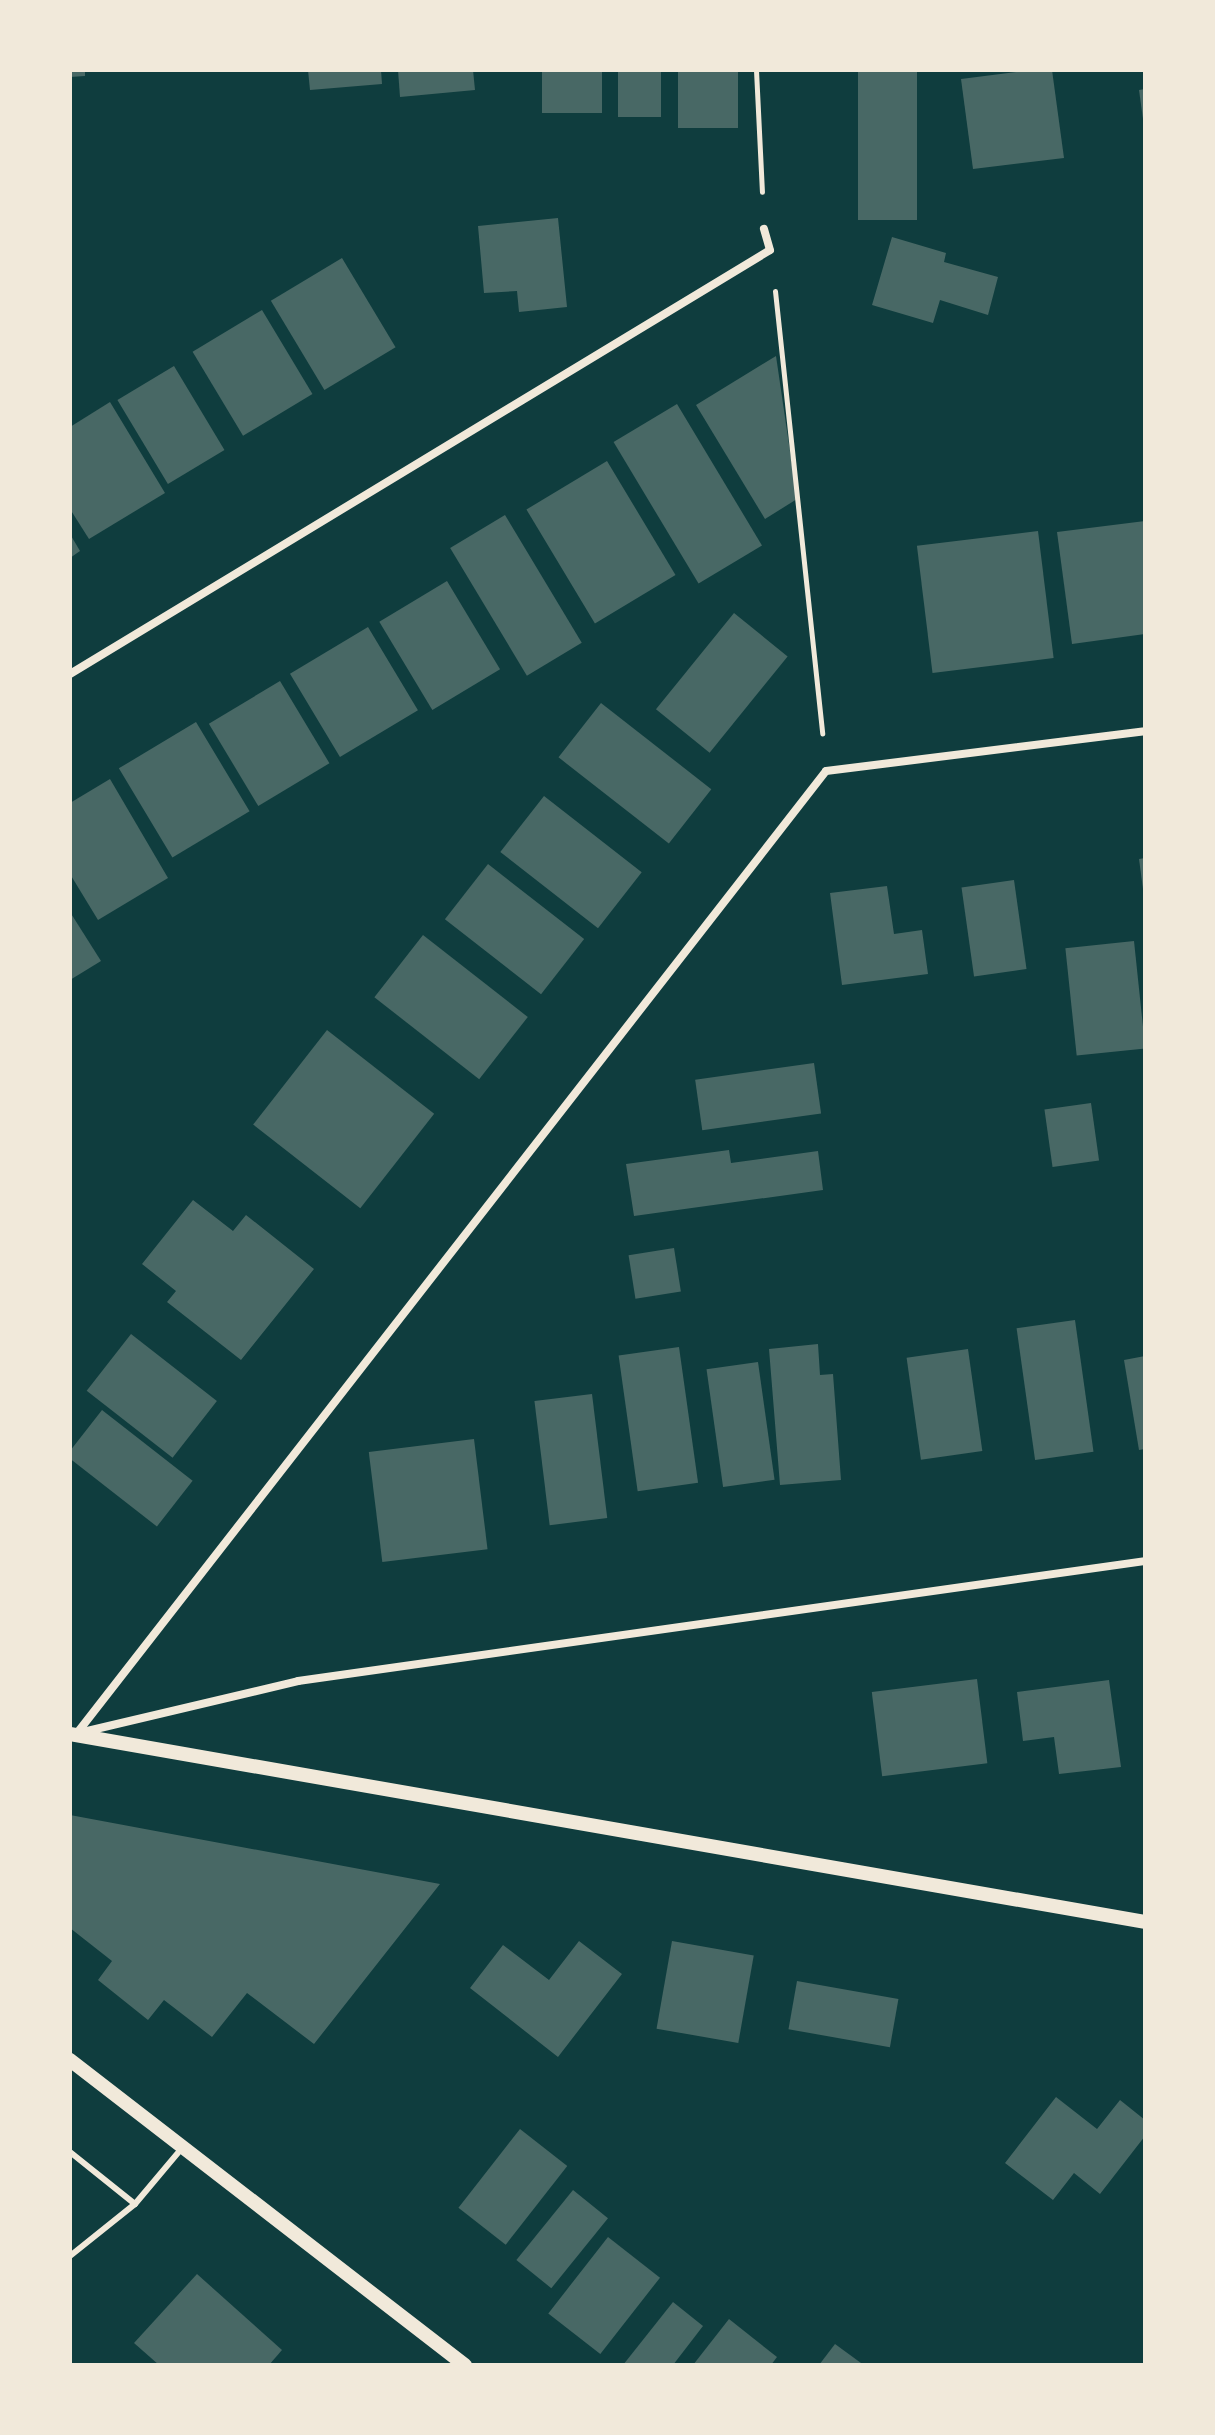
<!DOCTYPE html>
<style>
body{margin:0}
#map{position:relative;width:1215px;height:2435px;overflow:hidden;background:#0f3d3e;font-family:Lato,sans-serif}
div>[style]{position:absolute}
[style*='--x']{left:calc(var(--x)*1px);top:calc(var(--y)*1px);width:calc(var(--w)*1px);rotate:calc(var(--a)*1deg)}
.building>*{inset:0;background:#486865;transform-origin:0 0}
.path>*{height:5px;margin:-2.5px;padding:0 2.5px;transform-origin:2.5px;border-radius:2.5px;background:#f1e9da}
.service>*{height:6px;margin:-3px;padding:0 3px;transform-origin:3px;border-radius:3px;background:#f1e9da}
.minor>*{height:8px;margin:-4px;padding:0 4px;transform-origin:4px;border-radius:4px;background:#f1e9da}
.tertiary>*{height:14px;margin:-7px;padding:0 7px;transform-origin:7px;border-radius:7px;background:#f1e9da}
span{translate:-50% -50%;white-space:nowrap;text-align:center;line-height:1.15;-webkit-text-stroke:6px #f1e9da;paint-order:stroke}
.frame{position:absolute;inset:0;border:72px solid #f1e9da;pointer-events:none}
</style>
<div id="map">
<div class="building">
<div style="clip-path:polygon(70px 70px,85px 70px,85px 76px,70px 77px)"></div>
<div style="clip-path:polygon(308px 70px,381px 70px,382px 84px,310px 90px)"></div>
<div style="clip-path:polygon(398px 70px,473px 70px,475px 90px,400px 97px)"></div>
<div style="left:542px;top:70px;width:60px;height:43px"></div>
<div style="left:618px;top:70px;width:43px;height:47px"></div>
<div style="left:678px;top:70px;width:60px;height:58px"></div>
<div style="left:858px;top:70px;width:59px;height:150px"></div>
<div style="clip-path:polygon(1032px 70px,1052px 70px,1064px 158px,973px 169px,961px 79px)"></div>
<div style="clip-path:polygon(1145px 89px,1145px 119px,1143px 119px,1139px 90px)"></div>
<div style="clip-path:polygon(558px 218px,567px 307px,519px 312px,517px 291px,484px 293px,478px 226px)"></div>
<div style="clip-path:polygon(892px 237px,946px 253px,944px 262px,998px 277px,988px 315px,940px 300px,933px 323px,872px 305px)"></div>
<div style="left:342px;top:258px;width:104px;height:83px;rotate:59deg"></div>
<div style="left:262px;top:310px;width:98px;height:81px;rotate:59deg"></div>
<div style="clip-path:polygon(776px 356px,797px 499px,765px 519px,696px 405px)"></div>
<div style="left:174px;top:366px;width:98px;height:66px;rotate:59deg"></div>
<div style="clip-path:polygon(110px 402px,165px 493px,89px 539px,70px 509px,70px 427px)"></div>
<div style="left:677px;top:404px;width:165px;height:74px;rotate:59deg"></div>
<div style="left:607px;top:461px;width:133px;height:94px;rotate:59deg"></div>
<div style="left:505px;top:515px;width:149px;height:64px;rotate:59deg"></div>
<div style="clip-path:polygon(1145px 521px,1145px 634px,1072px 644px,1057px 532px)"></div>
<div style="left:1038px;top:531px;width:128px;height:122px;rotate:83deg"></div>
<div style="clip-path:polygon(70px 534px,80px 551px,70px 558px)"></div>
<div style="left:447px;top:581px;width:103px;height:79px;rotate:59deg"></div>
<div style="left:734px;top:613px;width:69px;height:124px;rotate:39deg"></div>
<div style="left:368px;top:627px;width:97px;height:91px;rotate:59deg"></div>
<div style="left:280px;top:681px;width:96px;height:83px;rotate:59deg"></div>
<div style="left:601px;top:703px;width:140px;height:69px;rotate:38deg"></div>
<div style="left:196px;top:722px;width:104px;height:90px;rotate:59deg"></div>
<div style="clip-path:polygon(110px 779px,168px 878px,98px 920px,70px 874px,70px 803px)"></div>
<div style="left:544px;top:796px;width:124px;height:71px;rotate:38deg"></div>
<div style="clip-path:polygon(1145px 858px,1145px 889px,1143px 889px,1139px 859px)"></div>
<div style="left:488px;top:864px;width:122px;height:70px;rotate:38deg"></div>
<div style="left:1014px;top:880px;width:90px;height:53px;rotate:82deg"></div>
<div style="clip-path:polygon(887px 886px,894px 934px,922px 930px,928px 974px,842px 985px,830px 893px)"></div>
<div style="clip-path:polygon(70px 912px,101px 961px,70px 980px)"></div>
<div style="left:423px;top:935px;width:133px;height:79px;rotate:38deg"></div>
<div style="left:1134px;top:941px;width:108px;height:69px;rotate:84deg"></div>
<div style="left:327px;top:1030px;width:136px;height:120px;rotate:38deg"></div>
<div style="left:814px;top:1063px;width:51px;height:120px;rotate:82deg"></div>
<div style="left:1091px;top:1103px;width:58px;height:47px;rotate:82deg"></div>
<div style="clip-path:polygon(729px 1150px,731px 1163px,818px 1151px,823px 1190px,634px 1216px,626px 1164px)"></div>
<div style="clip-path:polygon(193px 1200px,233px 1231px,246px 1215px,314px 1269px,241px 1360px,167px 1302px,176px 1291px,142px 1264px)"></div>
<div style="left:674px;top:1248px;width:44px;height:46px;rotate:81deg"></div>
<div style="left:1075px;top:1320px;width:133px;height:59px;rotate:82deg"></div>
<div style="left:131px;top:1334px;width:109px;height:72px;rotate:38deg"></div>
<div style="clip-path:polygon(818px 1344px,820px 1375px,833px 1374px,841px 1480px,780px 1485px,769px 1349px)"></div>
<div style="left:679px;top:1347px;width:137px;height:61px;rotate:82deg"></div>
<div style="left:968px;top:1349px;width:103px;height:62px;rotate:82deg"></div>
<div style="clip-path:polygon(1145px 1356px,1145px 1449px,1139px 1450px,1124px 1360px)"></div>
<div style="left:758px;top:1362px;width:119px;height:52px;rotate:82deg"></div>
<div style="left:592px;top:1394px;width:125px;height:58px;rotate:83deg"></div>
<div style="left:102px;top:1410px;width:115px;height:58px;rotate:38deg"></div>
<div style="left:474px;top:1439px;width:111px;height:106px;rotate:83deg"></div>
<div style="left:977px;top:1679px;width:85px;height:106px;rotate:83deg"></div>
<div style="clip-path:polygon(1109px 1680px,1121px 1767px,1059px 1774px,1054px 1737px,1023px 1741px,1017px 1692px)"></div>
<div style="clip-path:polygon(70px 1815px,440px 1884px,314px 2044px,247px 1993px,212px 2037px,164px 2000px,148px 2020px,98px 1980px,112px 1961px,70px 1928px)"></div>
<div style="clip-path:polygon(579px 1941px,622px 1974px,558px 2057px,470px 1988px,503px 1945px,549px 1980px)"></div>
<div style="left:672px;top:1941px;width:83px;height:89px;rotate:10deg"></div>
<div style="left:797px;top:1981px;width:103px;height:49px;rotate:10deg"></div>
<div style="clip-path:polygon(1056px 2097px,1097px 2129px,1120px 2100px,1145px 2120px,1145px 2136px,1100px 2194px,1074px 2173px,1053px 2200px,1005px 2163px)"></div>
<div style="left:520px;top:2129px;width:60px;height:100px;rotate:38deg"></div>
<div style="left:573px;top:2190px;width:45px;height:90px;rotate:39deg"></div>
<div style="left:608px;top:2237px;width:66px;height:97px;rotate:38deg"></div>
<div style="clip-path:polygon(197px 2274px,282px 2350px,269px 2365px,159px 2365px,134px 2343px)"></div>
<div style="clip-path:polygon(673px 2302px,703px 2326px,673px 2365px,623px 2365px)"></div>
<div style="clip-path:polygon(729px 2319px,777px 2357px,771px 2365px,693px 2365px)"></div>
<div style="clip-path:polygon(835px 2344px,861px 2363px,859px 2365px,819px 2365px)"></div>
</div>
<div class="path">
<div style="--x:756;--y:70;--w:122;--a:87.2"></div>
<div style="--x:775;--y:291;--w:445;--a:83.9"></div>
</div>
<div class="service">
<div style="--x:70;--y:2152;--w:83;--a:38.7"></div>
<div style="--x:70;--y:2256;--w:83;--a:-38.7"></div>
<div style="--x:135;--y:2204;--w:73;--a:-50"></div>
</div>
<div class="minor">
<div style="--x:70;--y:674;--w:818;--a:-31.2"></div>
<div style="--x:770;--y:250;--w:22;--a:-106"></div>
<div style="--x:83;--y:1732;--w:221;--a:-13.3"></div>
<div style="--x:298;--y:1681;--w:855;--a:-8.06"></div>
<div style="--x:74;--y:1737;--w:1224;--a:-52.1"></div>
<div style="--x:826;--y:771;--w:321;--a:-7.1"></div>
</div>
<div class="tertiary">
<div style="--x:70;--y:1734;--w:1091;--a:9.92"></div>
<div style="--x:70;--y:2060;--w:499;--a:37.7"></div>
</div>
<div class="frame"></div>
</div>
